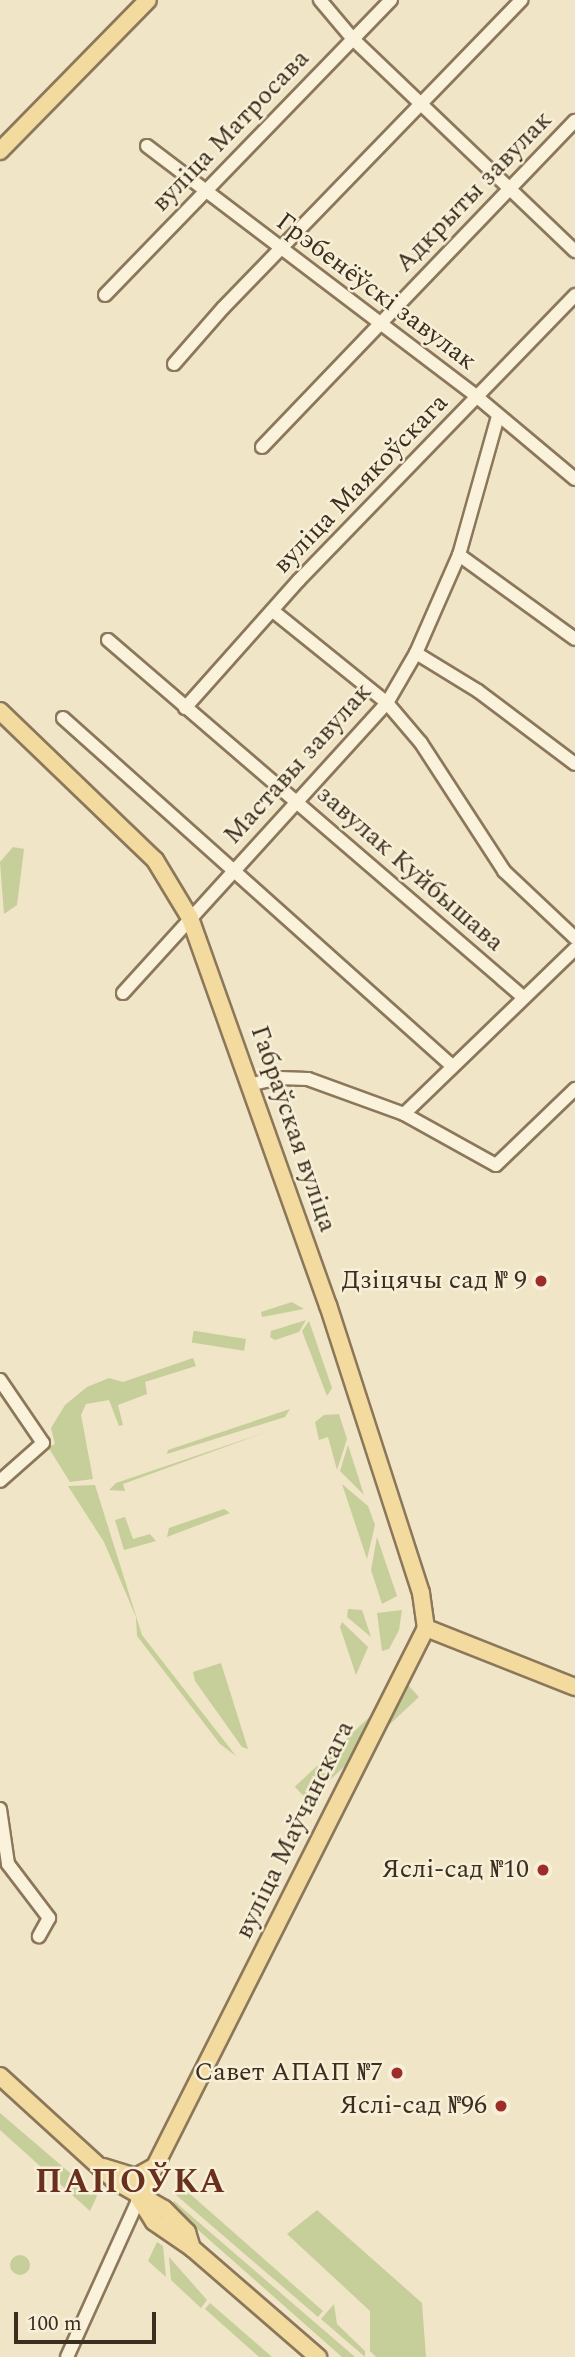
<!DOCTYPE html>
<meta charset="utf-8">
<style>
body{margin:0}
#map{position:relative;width:575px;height:2357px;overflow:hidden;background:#f0e5c7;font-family:Spectral,serif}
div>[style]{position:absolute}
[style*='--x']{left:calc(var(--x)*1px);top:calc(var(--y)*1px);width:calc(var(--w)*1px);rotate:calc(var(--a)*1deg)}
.green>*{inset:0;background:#c6ce9a;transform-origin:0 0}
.round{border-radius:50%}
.roads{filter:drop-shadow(2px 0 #8c775b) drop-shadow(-2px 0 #8c775b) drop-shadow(0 2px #8c775b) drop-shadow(0 -2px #8c775b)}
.minor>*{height:12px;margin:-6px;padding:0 6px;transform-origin:6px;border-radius:6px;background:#faf2db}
.major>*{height:16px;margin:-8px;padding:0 8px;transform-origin:8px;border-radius:8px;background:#f3db9f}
.dots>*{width:19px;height:19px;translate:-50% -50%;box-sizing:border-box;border:4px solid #f7efd7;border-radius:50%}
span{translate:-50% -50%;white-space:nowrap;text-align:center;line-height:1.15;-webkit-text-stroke:5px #f7efd7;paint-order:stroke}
.street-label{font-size:26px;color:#3c2e1f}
.poi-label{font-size:26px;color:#3c2e1f}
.right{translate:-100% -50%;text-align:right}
.district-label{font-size:33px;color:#6a301e;font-weight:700;letter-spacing:2px}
.scale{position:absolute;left:14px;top:2312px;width:142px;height:32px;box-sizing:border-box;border:4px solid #3c2e1f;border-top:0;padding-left:9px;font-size:21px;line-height:24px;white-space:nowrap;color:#3c2e1f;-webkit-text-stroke:5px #f7efd7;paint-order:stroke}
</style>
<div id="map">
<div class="green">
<div style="clip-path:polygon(13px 847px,24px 849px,17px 905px,4px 914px,0 862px)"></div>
<div style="clip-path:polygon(292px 1302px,304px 1309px,262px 1317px,261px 1312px)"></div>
<div style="clip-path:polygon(306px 1320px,299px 1332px,275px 1340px,270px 1337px,271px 1331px)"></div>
<div style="clip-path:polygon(309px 1321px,332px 1388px,327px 1396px,302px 1331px)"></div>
<div style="left:246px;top:1339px;width:12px;height:53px;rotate:99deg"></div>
<div style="clip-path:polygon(193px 1358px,196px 1366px,145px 1382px,147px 1394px,118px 1405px,123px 1425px,119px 1426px,109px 1400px,86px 1404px,81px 1415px,93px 1479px,70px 1482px,48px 1447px,55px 1444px,51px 1428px,65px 1405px,87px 1387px,109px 1378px,123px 1382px)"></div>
<div style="clip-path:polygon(290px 1409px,285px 1417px,167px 1454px,168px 1450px)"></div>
<div style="clip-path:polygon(339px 1414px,347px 1439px,337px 1470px,328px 1437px,319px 1440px,315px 1422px,324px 1415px)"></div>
<div style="clip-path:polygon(266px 1432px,123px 1484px,125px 1491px,109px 1490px,116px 1483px)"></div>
<div style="clip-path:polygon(348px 1445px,364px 1495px,340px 1471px)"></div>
<div style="clip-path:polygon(342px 1484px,368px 1506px,375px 1525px,367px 1559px)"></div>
<div style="clip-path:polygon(95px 1485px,142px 1635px,236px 1756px,220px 1744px,137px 1636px,136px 1617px,104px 1542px,68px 1486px)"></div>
<div style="clip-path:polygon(224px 1509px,230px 1513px,167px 1537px,169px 1528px)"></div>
<div style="clip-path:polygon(125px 1517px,133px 1539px,150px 1534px,156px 1541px,124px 1550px,115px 1520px)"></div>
<div style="clip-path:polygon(377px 1537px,397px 1596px,382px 1604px,371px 1570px)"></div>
<div style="clip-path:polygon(348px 1609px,362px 1610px,371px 1637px,347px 1617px)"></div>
<div style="clip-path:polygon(402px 1610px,399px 1630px,389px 1649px,382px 1651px,377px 1613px)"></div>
<div style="clip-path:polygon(342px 1622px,368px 1647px,356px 1675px,340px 1627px)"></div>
<div style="clip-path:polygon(221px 1663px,248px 1749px,242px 1747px,195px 1681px,193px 1672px)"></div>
<div style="left:406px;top:1683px;width:19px;height:152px;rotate:47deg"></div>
<div style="clip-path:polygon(0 2113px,97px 2196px,90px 2211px,0 2130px)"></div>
<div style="clip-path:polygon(181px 2186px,323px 2311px,318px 2317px,176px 2195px)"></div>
<div style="clip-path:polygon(174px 2201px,355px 2357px,342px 2357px,171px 2206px)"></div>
<div style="clip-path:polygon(317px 2210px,422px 2303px,426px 2357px,376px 2357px,370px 2351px,370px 2311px,287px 2234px)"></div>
<div style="clip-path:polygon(157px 2242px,163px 2246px,166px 2277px,148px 2261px)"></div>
<div class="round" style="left:10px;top:2255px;width:20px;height:20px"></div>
<div style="clip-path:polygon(169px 2257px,207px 2300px,201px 2308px,171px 2280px)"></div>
<div style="clip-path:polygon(210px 2303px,272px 2357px,259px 2357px,205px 2309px)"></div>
<div style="clip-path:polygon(334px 2304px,337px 2324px,365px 2351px,365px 2357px,321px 2319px)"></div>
</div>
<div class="roads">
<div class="minor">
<div style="--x:320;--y:0;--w:51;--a:49.8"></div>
<div style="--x:353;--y:39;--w:307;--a:43.7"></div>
<div style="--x:147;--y:146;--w:413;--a:37.2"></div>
<div style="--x:476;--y:396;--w:129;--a:40"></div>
<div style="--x:105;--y:295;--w:411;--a:-45.9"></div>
<div style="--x:174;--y:364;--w:74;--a:-48.8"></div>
<div style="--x:223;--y:308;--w:429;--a:-45.9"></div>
<div style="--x:262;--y:447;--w:452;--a:-46.2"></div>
<div style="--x:459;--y:555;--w:143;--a:35.9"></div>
<div style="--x:273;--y:611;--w:146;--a:38.9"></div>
<div style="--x:387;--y:703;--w:52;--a:49.6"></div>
<div style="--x:421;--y:743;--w:153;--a:57"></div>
<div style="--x:504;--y:871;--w:98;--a:43.3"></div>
<div style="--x:108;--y:640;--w:547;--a:40.7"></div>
<div style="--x:416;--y:653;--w:73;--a:31.5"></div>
<div style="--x:478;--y:691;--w:121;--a:37"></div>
<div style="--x:185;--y:708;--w:171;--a:-48.3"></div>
<div style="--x:299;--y:580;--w:397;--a:-45.9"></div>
<div style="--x:63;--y:718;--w:521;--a:41.81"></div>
<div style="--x:123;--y:993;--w:392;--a:-47.7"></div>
<div style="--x:387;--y:703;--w:58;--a:-59.9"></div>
<div style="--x:416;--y:653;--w:107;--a:-66.3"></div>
<div style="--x:459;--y:555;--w:144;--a:-74.3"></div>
<div style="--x:253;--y:1084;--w:27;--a:-13"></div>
<div style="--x:279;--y:1078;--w:29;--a:2"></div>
<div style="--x:308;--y:1079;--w:102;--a:20"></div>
<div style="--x:404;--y:1114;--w:105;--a:29"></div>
<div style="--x:496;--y:1165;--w:110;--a:-43.9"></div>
<div style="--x:404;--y:1114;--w:238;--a:-44"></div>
<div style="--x:0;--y:1380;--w:76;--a:55.7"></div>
<div style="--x:43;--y:1443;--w:57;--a:138.5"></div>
<div style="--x:0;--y:1809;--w:56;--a:81.7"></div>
<div style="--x:8;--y:1864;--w:68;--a:52.8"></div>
<div style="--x:49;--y:1918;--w:21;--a:119"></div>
<div style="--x:67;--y:2357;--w:175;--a:-65.6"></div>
</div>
<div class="major">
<div style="--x:0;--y:151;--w:211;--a:-45.6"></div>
<div style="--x:0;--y:711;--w:215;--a:43.9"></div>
<div style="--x:155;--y:860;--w:68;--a:58.9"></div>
<div style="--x:190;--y:918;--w:411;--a:70.4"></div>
<div style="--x:328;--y:1305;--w:303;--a:72.1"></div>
<div style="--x:421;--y:1593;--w:35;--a:82"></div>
<div style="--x:0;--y:2076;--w:156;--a:42.4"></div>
<div style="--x:115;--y:2181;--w:56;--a:29.7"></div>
<div style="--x:164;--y:2209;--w:33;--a:45"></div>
<div style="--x:187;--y:2232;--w:17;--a:73"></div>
<div style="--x:192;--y:2248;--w:167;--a:40.9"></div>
<div style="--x:103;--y:2167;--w:34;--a:17"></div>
<div style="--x:136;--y:2177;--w:23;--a:-29"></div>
<div style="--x:139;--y:2198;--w:638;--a:-63.27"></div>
<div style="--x:426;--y:1628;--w:160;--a:21.6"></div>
<div style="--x:139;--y:2198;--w:28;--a:58"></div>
<div style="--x:154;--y:2222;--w:46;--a:34.4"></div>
</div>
</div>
<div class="dots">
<div style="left:541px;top:1281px;background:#9c2d2a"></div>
<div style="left:543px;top:1870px;background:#9c2d2a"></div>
<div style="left:397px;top:2073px;background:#9c2d2a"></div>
<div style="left:501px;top:2106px;background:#9c2d2a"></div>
</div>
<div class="street-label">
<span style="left:231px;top:131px;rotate:-46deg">вуліца Матросава</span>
<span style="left:474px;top:192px;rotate:-46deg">Адкрыты завулак</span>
<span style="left:376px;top:292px;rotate:37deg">Грэбенёўскі завулак</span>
<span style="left:361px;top:484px;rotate:-46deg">вуліца Маякоўскага</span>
<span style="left:298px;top:764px;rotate:-48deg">Маставы завулак</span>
<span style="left:410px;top:869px;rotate:41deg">завулак Куйбышава</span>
<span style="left:293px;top:1129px;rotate:71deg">Габраўская вуліца</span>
<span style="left:295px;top:1830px;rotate:-64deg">вуліца Маўчанскага</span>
</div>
<div class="poi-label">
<span class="right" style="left:527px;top:1281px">Дзіцячы сад № 9</span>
<span class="right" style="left:529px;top:1870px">Яслі-сад №10</span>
<span class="right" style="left:383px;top:2073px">Савет АПАП №7</span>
<span class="right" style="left:487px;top:2106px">Яслі-сад №96</span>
</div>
<div class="district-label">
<span style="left:131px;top:2183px">ПАПОЎКА</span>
</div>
<div class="scale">100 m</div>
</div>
